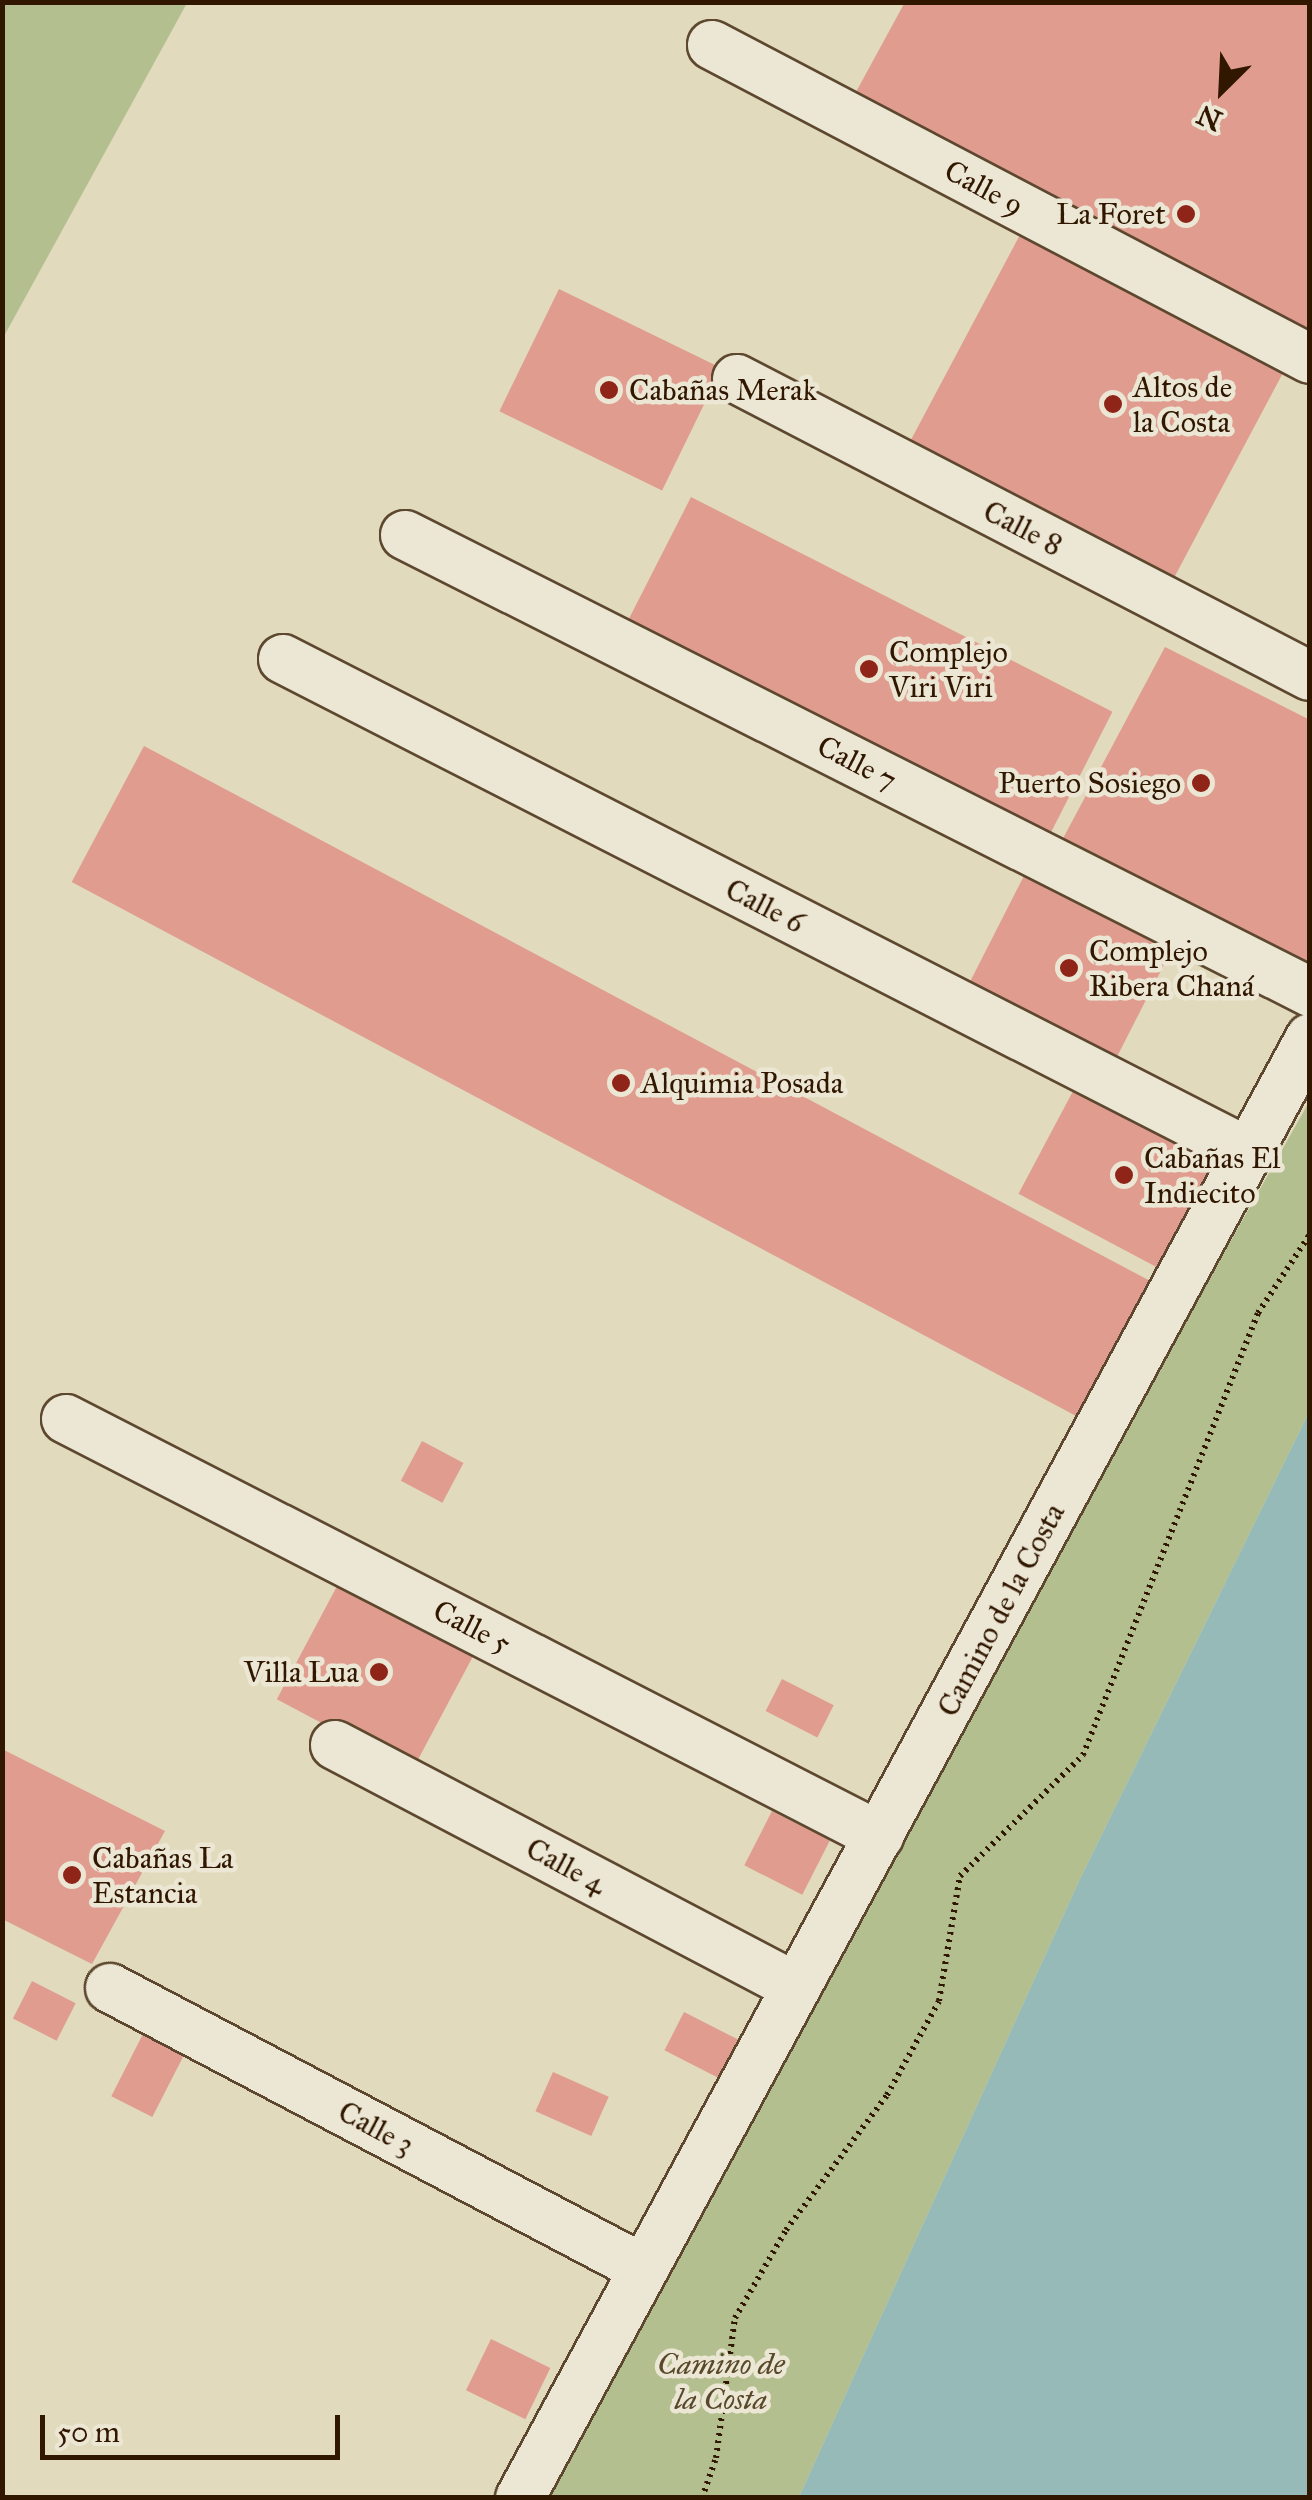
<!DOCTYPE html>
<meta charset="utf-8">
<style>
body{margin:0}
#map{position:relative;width:1312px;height:2500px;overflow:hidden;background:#e1dabd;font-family:"IM FELL Great Primer",serif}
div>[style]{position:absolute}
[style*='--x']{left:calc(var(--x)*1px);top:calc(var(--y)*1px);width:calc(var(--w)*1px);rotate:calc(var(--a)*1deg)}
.green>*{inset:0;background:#b4bf90}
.water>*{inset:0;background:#95bab7}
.building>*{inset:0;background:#df9c8f;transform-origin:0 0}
.path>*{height:6px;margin-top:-3px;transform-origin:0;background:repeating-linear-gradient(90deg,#311700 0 2.5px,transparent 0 7.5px)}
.roads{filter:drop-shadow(2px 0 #5d482f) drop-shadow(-2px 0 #5d482f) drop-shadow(0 2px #5d482f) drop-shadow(0 -2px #5d482f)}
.minor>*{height:48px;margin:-24px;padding:0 24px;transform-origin:24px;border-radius:24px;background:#ece7d4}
.dots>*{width:28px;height:28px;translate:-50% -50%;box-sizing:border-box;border:5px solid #ece7d4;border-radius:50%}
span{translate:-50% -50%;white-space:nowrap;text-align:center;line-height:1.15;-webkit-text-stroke:9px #ece7d4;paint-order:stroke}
.street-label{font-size:30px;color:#311700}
.poi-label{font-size:30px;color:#311700}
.right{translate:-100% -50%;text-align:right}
.left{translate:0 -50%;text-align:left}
.park-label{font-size:30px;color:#58492b;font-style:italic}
.frame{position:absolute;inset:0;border:5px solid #311700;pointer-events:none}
.north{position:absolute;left:1172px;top:40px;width:100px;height:100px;-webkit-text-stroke:8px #ece7d4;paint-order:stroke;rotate:204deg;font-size:28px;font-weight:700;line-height:40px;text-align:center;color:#311700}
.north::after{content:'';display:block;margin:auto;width:35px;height:45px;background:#311700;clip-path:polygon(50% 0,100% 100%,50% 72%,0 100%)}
.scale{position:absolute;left:40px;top:2415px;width:300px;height:45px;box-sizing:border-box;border:5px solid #311700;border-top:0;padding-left:12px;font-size:30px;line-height:35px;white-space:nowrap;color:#311700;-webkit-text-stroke:8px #ece7d4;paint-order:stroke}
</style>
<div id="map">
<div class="green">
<div style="clip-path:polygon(3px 2px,187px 3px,3px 338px,2px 3px)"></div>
<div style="clip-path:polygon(1309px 1102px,1309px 1412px,1079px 1881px,799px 2497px,523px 2498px)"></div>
</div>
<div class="water">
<div style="clip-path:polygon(1309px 1412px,1309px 2497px,799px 2497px,1079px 1881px)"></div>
</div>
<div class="building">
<div style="clip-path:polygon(905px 2px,1310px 2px,1310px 324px,1302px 339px,850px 103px)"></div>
<div style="left:1022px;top:231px;width:297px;height:248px;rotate:28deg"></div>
<div style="left:559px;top:289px;width:181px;height:136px;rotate:26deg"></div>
<div style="left:691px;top:497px;width:473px;height:144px;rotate:27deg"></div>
<div style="clip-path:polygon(1165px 647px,1310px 720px,1310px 973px,1059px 846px)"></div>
<div style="left:144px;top:746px;width:1152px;height:154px;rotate:28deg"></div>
<div style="left:1029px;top:866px;width:165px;height:145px;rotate:27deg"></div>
<div style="left:1080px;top:1078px;width:170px;height:131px;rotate:28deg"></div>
<div style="left:422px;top:1441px;width:47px;height:45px;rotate:28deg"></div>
<div style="left:344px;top:1573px;width:153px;height:143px;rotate:28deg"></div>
<div style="left:782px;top:1679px;width:58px;height:36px;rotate:27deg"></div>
<div style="clip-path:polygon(2px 1749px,165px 1831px,92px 1964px,2px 1919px)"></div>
<div style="left:772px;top:1811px;width:65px;height:61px;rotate:27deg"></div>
<div style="left:32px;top:1981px;width:49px;height:42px;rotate:27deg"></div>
<div style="left:684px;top:2012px;width:63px;height:43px;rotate:27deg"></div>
<div style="left:144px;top:2032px;width:46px;height:72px;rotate:27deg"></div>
<div style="left:553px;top:2072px;width:61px;height:43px;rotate:24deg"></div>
<div style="left:491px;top:2339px;width:66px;height:57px;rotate:26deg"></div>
</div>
<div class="path">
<div style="--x:702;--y:2498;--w:42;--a:-70.7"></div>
<div style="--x:716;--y:2458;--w:141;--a:-82.3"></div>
<div style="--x:735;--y:2318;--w:102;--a:-59.9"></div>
<div style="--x:786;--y:2230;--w:169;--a:-53.2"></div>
<div style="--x:887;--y:2095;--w:107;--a:-61"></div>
<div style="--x:939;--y:2001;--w:127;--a:-80.5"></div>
<div style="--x:960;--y:1876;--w:173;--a:-44.5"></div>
<div style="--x:1083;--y:1755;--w:475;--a:-68.4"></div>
<div style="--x:1258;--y:1313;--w:95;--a:-56.6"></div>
</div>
<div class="roads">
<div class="minor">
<div style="--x:712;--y:45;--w:675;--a:27.7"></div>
<div style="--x:737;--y:379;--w:645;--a:27.4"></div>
<div style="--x:405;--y:535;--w:1014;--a:26.79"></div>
<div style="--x:283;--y:659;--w:1084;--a:27.06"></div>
<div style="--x:66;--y:1419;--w:914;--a:27.15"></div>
<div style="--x:335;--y:1745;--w:521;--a:27.7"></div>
<div style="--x:110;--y:1988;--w:601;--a:27.76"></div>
<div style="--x:520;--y:2498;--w:1660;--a:-61.58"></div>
</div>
</div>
<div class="dots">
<div style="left:1186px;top:214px;background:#8f2418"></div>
<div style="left:609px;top:390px;background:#8f2418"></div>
<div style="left:1113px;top:404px;background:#8f2418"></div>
<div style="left:869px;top:669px;background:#8f2418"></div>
<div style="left:1201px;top:783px;background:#8f2418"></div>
<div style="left:1069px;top:968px;background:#8f2418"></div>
<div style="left:621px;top:1083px;background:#8f2418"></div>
<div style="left:1124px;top:1175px;background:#8f2418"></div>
<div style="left:379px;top:1672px;background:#8f2418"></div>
<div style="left:72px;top:1875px;background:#8f2418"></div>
</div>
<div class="street-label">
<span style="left:984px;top:188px;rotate:28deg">Calle 9</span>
<span style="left:1023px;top:528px;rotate:27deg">Calle 8</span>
<span style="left:857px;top:763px;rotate:27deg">Calle 7</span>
<span style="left:765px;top:906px;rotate:27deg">Calle 6</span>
<span style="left:1001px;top:1610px;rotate:-62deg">Camino de la Costa</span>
<span style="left:472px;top:1627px;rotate:27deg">Calle 5</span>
<span style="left:566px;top:1866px;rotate:28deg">Calle 4</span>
<span style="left:376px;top:2128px;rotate:28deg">Calle 3</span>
</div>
<div class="poi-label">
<span class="right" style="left:1166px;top:214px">La Foret</span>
<span class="left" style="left:1133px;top:404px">Altos de<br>la Costa</span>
<span class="left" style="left:629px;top:390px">Cabañas Merak</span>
<span class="left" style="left:889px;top:669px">Complejo<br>Viri Viri</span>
<span class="right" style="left:1181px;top:783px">Puerto Sosiego</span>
<span class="left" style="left:1089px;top:968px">Complejo<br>Ribera Chaná</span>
<span class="left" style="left:641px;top:1083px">Alquimia Posada</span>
<span class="left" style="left:1144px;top:1175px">Cabañas El<br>Indiecito</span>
<span class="right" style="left:359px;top:1672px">Villa Lua</span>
<span class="left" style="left:92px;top:1875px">Cabañas La<br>Estancia</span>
</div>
<div class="park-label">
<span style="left:721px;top:2381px">Camino de<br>la Costa</span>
</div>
<div class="frame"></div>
<div class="north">N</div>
<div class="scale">50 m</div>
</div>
